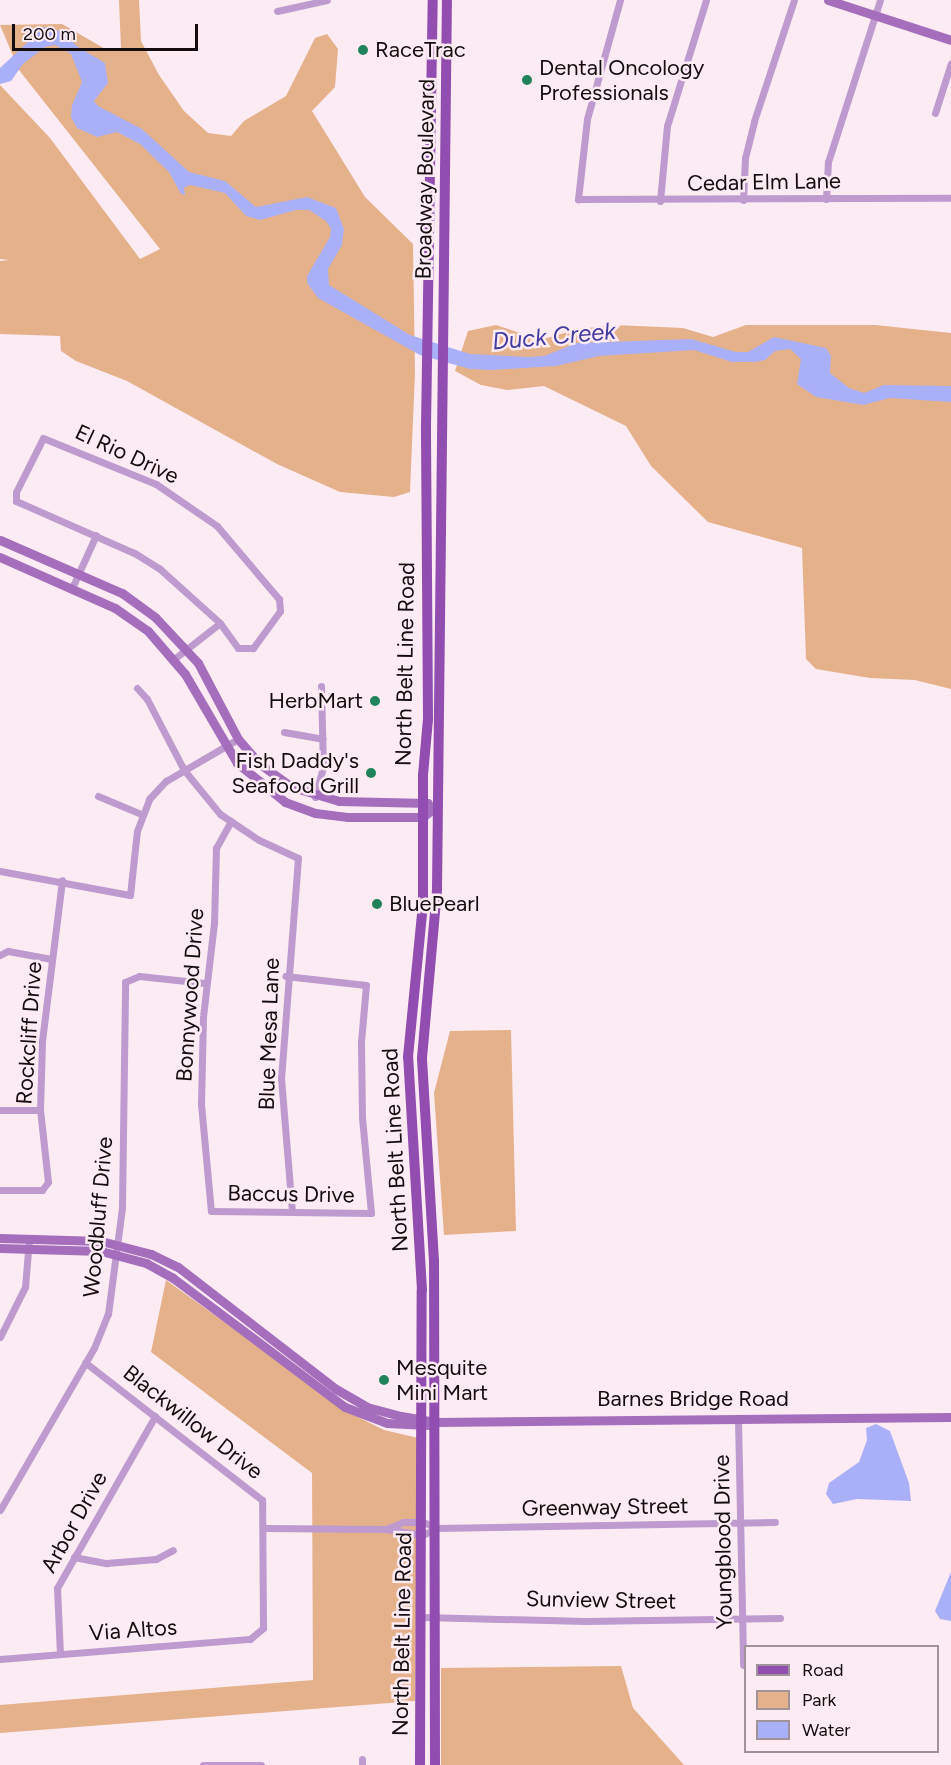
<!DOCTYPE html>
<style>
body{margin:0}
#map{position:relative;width:951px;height:1765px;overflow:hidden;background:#fcebf2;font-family:Figtree,sans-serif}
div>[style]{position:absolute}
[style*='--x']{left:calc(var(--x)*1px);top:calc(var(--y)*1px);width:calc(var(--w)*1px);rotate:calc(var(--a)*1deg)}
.green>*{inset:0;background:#e5b18a}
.water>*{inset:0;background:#aab0f8}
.street>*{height:7px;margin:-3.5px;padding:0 3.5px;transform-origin:3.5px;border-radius:3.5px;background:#be9acf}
.secondary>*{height:9px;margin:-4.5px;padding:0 4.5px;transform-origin:4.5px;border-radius:4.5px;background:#a46ebd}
.primary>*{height:10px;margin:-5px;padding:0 5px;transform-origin:5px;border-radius:5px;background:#914daf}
.dots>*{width:16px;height:16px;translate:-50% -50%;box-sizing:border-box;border:3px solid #fcebf2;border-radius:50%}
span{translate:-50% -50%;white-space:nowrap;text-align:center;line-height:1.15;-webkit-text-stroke:5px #fcebf2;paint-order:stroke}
.poi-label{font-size:22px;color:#150c10}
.left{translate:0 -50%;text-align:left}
.right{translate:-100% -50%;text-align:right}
.street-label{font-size:22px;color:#150c10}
.water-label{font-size:24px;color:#423ba1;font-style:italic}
.legend{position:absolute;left:744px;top:1645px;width:195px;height:108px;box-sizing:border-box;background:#fcebf2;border:2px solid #a09298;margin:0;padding:8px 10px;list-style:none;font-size:18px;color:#150c10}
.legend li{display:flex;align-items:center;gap:12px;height:30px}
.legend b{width:30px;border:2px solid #a09298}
.scale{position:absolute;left:12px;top:24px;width:186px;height:27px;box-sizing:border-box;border:3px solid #150c10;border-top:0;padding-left:8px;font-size:18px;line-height:21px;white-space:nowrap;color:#150c10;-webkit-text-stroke:4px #fcebf2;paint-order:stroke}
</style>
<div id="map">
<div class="green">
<div style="clip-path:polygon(119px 0,139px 0,141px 41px,159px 75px,184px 111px,208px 133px,231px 136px,244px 121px,286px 96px,315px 38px,327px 34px,338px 49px,335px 87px,312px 111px,365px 197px,413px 244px,415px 372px,410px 492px,394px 497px,340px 492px,277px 464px,127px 381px,76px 361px,61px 351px,60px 336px,0 334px,0 261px,9px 260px,0 259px,0 85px,50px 138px,140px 259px,160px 249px,19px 70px,0 25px,62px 24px,107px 50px,121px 49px)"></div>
<div style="clip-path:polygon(496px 325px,540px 340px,578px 329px,615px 325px,683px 328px,713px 337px,746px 325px,875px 325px,951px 333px,951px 689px,915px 680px,870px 678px,816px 669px,806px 659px,802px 548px,708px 522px,651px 466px,626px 426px,544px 386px,507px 390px,481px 385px,455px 371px,468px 331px)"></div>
<div style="clip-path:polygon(511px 1030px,516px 1231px,444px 1235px,434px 1093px,450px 1031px)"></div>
<div style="clip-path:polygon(166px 1280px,350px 1413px,384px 1430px,418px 1438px,415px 1701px,0 1733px,0 1705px,313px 1680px,312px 1473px,151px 1352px)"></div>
<div style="clip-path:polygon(621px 1666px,633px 1708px,684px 1765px,441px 1765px,441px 1668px)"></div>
</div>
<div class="water">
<div style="clip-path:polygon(44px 27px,63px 32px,78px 47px,105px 63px,108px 83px,94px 101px,98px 106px,142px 129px,189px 172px,225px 181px,256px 207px,307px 197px,336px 208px,344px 229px,342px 245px,328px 269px,329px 285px,410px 335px,470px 354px,528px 357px,544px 356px,577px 343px,691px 339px,736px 352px,748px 352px,774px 337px,826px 348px,831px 356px,830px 373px,849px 388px,864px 393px,884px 385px,951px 386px,951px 402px,890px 398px,863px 405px,816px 397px,797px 384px,801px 359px,790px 349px,775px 351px,765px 360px,755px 362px,732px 362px,694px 350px,599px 356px,556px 366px,491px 370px,470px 369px,420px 355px,318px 298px,307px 283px,307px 276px,330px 237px,331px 229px,326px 221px,309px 210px,296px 210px,260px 220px,246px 216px,225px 193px,190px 185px,184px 188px,185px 195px,181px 194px,169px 172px,140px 144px,117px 132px,97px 137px,77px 128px,71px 117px,72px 105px,82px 82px,71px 54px,55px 45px,45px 47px,23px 64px,11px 81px,0 84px,0 68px)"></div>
<div style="clip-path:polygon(876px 1424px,890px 1431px,909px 1483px,911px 1501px,857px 1499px,833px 1504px,826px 1494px,829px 1483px,859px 1462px,867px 1440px,866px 1428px)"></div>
<div style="clip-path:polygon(951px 1572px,951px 1621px,940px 1619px,935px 1611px)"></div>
</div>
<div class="street">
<div style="--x:620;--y:0;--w:123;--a:105.5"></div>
<div style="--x:587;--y:119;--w:81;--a:96.4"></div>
<div style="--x:578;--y:199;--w:373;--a:-0.2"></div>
<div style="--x:277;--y:11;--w:51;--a:-12.4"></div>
<div style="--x:935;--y:113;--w:52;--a:-72.3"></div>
<div style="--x:826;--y:199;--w:37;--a:-87"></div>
<div style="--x:828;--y:162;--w:170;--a:-72.2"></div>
<div style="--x:743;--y:200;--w:42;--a:-87.3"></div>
<div style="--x:745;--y:158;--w:38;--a:-76"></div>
<div style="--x:754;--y:121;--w:127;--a:-71.7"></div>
<div style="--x:660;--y:201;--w:75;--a:-84.7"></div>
<div style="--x:667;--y:126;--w:132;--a:-72.8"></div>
<div style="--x:43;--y:438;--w:122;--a:22.2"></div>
<div style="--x:156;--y:484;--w:74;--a:34.5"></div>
<div style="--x:217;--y:526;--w:96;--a:49.7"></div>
<div style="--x:279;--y:599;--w:12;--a:85"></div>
<div style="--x:280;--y:611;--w:46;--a:126.1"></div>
<div style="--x:253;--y:648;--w:15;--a:180"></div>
<div style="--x:238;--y:648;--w:31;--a:-126"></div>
<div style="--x:220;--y:623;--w:81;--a:-138"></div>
<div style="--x:160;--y:569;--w:31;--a:-148"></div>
<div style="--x:134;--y:553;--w:129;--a:-156.2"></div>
<div style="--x:16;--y:501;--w:9;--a:-90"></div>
<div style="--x:16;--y:492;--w:60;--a:-63.4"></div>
<div style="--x:72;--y:588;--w:58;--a:-65.6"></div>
<div style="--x:174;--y:659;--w:58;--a:-38"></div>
<div style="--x:137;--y:688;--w:15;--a:48"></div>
<div style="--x:147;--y:699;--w:80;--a:62.5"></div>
<div style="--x:184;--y:770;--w:57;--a:50.7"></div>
<div style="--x:220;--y:814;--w:47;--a:33.7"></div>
<div style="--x:259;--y:840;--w:43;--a:24.8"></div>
<div style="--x:298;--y:858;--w:221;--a:94.4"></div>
<div style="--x:281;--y:1078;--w:133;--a:85.3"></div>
<div style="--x:284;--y:732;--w:39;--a:10"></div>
<div style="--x:98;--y:796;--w:47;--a:22.7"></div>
<div style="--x:315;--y:797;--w:30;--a:-75"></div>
<div style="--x:323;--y:768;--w:82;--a:-91.4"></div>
<div style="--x:231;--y:821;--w:31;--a:119"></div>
<div style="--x:216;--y:848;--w:75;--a:91.5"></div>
<div style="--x:214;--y:923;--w:94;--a:96.7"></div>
<div style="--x:203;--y:1016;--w:88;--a:91.3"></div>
<div style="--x:201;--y:1104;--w:107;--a:84.7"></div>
<div style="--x:211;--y:1211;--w:160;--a:0.7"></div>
<div style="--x:371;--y:1213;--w:96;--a:-95.4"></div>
<div style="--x:362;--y:1117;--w:75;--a:-90.8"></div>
<div style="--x:361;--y:1042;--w:57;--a:-85"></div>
<div style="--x:366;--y:985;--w:81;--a:-173.6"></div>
<div style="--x:0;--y:871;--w:132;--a:10.5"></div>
<div style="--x:130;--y:895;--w:64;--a:-83.8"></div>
<div style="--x:137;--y:831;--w:34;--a:-69"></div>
<div style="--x:149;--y:799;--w:25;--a:-47"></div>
<div style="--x:166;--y:781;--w:83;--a:-30.3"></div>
<div style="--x:0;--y:955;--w:9;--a:-27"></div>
<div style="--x:8;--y:951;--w:44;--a:10.5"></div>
<div style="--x:0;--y:1110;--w:40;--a:0"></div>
<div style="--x:0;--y:1190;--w:42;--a:0"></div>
<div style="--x:42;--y:1190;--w:10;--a:-53"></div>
<div style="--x:48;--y:1182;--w:72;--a:-96.3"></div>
<div style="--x:40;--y:1110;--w:69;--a:-88.3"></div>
<div style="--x:42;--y:1041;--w:162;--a:-82.9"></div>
<div style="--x:0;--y:1337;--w:56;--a:-63.4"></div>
<div style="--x:25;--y:1287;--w:48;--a:-85.2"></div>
<div style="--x:738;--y:1419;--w:246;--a:88.8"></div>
<div style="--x:0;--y:1510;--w:187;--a:-59.9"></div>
<div style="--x:94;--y:1348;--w:37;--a:-68"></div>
<div style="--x:108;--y:1314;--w:108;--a:-82.5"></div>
<div style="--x:122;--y:1207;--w:225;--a:-89.2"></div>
<div style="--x:125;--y:982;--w:15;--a:-23"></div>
<div style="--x:139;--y:976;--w:66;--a:6.1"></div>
<div style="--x:264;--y:1528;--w:122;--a:0.5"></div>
<div style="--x:386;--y:1529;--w:37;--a:9"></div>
<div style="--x:423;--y:1535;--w:16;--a:-27"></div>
<div style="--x:437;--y:1528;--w:338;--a:-1"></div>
<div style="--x:386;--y:1529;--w:18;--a:-22"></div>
<div style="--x:403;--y:1522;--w:20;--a:0"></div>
<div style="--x:423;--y:1522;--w:15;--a:23"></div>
<div style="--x:74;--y:1557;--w:33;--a:11"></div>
<div style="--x:106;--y:1563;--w:50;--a:-4.6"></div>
<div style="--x:156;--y:1559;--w:19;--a:-28"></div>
<div style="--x:422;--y:1617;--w:164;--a:1.4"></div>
<div style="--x:586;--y:1621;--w:194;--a:-0.9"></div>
<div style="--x:60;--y:1654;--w:66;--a:-92.6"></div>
<div style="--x:57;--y:1588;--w:198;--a:-60.3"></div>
<div style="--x:0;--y:1659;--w:251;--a:-4.6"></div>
<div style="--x:250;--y:1639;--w:17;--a:-40"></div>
<div style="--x:263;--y:1628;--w:128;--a:-90.4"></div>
<div style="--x:262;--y:1500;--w:224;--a:-142.1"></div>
<div style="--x:362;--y:1759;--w:6;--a:90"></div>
<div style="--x:203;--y:1765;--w:58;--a:0"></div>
</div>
<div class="secondary">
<div style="--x:828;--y:0;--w:129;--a:18"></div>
<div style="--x:0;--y:540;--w:133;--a:23.5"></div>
<div style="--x:122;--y:593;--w:41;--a:36"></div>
<div style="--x:155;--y:617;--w:63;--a:46.9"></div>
<div style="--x:198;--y:663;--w:86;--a:62.2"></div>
<div style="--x:238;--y:739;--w:33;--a:49"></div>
<div style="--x:260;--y:764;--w:39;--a:36"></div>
<div style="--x:292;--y:787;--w:49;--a:16.6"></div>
<div style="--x:339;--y:801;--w:89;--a:1.3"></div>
<div style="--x:0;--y:557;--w:126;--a:23.9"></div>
<div style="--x:115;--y:608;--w:40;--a:34.9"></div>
<div style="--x:148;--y:631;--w:57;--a:49.3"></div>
<div style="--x:185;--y:674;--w:103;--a:59.7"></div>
<div style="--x:237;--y:763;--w:62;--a:39.1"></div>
<div style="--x:285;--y:802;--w:32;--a:20"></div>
<div style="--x:315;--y:813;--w:32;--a:7"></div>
<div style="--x:347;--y:817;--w:76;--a:0"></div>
<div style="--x:423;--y:817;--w:17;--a:-40"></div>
<div style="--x:0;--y:1238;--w:101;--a:1.7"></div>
<div style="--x:101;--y:1241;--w:52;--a:14.6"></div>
<div style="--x:151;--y:1254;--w:30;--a:26"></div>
<div style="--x:178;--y:1267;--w:200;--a:37.7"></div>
<div style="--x:336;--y:1389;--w:36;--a:30"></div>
<div style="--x:367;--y:1407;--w:35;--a:15"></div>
<div style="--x:401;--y:1416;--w:36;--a:10"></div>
<div style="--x:436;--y:1422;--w:515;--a:-0.56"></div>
<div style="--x:0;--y:1248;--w:101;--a:1.7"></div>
<div style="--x:101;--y:1251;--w:47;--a:14.9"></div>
<div style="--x:146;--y:1263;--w:31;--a:29"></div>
<div style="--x:173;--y:1278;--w:215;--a:36.9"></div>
<div style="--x:345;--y:1407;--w:45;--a:20.9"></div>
<div style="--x:387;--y:1423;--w:41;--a:2.8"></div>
</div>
<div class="primary">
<div style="--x:420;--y:1765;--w:475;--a:-89.8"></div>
<div style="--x:422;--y:1290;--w:233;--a:-93.4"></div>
<div style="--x:408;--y:1057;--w:155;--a:-84.4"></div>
<div style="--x:423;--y:903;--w:128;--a:-90"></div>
<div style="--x:423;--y:775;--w:56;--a:-84.9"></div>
<div style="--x:428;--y:719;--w:293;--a:-90.4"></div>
<div style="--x:426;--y:426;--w:426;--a:-89.1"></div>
<div style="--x:435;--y:1765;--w:504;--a:-90.11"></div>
<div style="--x:434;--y:1261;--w:203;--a:-93.4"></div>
<div style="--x:422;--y:1058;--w:170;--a:-84.9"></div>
<div style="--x:437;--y:889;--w:889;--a:-89.36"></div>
</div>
<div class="dots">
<div style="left:363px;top:50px;background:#21835c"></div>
<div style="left:527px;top:80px;background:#21835c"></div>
<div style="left:375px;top:701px;background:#21835c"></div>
<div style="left:371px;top:773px;background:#21835c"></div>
<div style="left:377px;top:904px;background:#21835c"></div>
<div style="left:384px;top:1380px;background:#21835c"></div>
</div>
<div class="poi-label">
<span class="left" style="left:375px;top:50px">RaceTrac</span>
<span class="left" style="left:539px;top:80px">Dental Oncology<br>Professionals</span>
<span class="right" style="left:363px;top:701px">HerbMart</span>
<span class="right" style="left:359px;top:773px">Fish Daddy's<br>Seafood Grill</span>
<span class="left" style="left:389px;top:904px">BluePearl</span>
<span class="left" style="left:396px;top:1380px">Mesquite<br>Mini Mart</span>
</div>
<div class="street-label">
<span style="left:425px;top:179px;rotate:-89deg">Broadway Boulevard</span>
<span style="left:764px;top:182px;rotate:-1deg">Cedar Elm Lane</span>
<span style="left:127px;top:454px;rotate:25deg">El Rio Drive</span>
<span style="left:405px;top:664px;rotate:-89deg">North Belt Line Road</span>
<span style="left:190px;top:995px;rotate:-86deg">Bonnywood Drive</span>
<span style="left:29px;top:1033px;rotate:-86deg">Rockcliff Drive</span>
<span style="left:269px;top:1034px;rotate:-88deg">Blue Mesa Lane</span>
<span style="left:395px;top:1150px;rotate:-93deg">North Belt Line Road</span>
<span style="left:291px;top:1194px;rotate:1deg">Baccus Drive</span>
<span style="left:98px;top:1217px;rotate:-85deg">Woodbluff Drive</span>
<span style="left:693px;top:1399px">Barnes Bridge Road</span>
<span style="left:193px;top:1422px;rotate:38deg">Blackwillow Drive</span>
<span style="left:605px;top:1507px;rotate:-1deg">Greenway Street</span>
<span style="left:74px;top:1522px;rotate:-61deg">Arbor Drive</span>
<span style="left:723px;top:1542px;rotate:-91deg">Youngblood Drive</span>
<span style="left:601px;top:1600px;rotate:1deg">Sunview Street</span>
<span style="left:133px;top:1630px;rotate:-4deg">Via Altos</span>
<span style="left:402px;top:1634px;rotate:-89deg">North Belt Line Road</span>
</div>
<div class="water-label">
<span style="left:554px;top:336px;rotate:-5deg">Duck Creek</span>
</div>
<ul class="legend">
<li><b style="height:8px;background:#914daf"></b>Road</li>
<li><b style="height:16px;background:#e5b18a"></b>Park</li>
<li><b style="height:16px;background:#aab0f8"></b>Water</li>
</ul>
<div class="scale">200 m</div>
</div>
